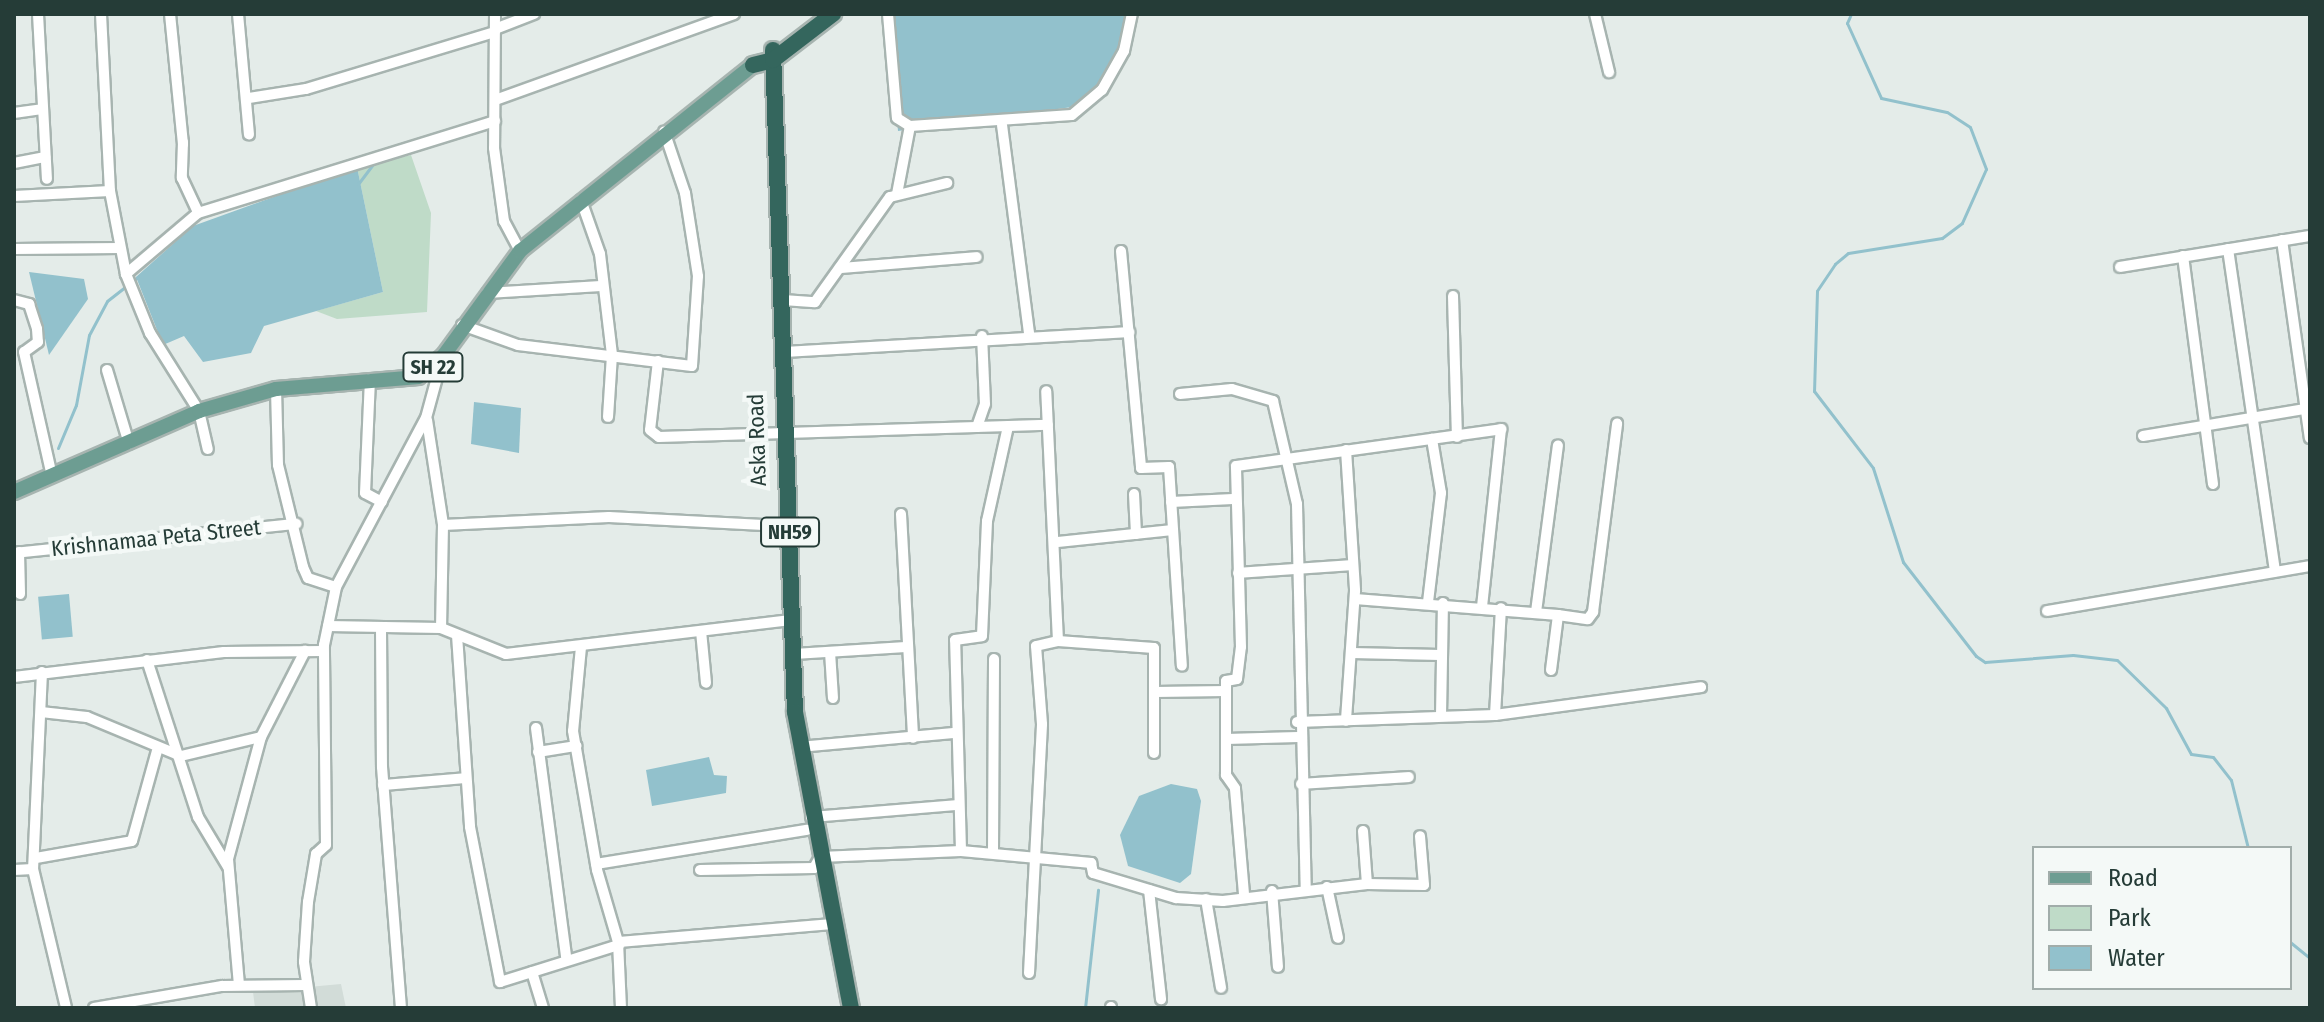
<!DOCTYPE html>
<style>
body{margin:0}
#map{position:relative;width:2324px;height:1022px;overflow:hidden;background:#e4ece9;font-family:"Fira Sans Condensed",sans-serif}
div>[style]{position:absolute}
[style*='--x']{left:calc(var(--x)*1px);top:calc(var(--y)*1px);width:calc(var(--w)*1px);rotate:calc(var(--a)*1deg)}
.built>*{inset:0;background:#d2dcd8}
.green>*{inset:0;background:#bfdbc8}
.water>*{inset:0;background:#92c1cc;transform-origin:0 0}
.stream>*{height:3px;margin:-1.5px;padding:0 1.5px;transform-origin:1.5px;border-radius:1.5px;background:#92c1cc}
.roads{filter:drop-shadow(2px 0 #a7b4b0) drop-shadow(-2px 0 #a7b4b0) drop-shadow(0 2px #a7b4b0) drop-shadow(0 -2px #a7b4b0)}
.minor>*{height:10px;margin:-5px;padding:0 5px;transform-origin:5px;border-radius:5px;background:#fff}
.major>*{height:14px;margin:-7px;padding:0 7px;transform-origin:7px;border-radius:7px;background:#6d9d92}
.highway>*{height:16px;margin:-8px;padding:0 8px;transform-origin:8px;border-radius:8px;background:#34665d}
span{translate:-50% -50%;white-space:nowrap;text-align:center;line-height:1.15;-webkit-text-stroke:8px #f4f9f7;paint-order:stroke}
.shield-label span{padding:2px 6px;background:#f4f9f7;border:2px solid;border-radius:6px;-webkit-text-stroke-width:0}
.shield-label{font-size:20px;color:#253c37;font-weight:700}
.street-label{font-size:22px;color:#253c37}
.frame{position:absolute;inset:0;border:16px solid #253c37;pointer-events:none}
.legend{position:absolute;left:2032px;top:846px;width:260px;height:144px;box-sizing:border-box;background:#f4f9f7;border:2px solid #a1adaa;margin:0;padding:10px 14px;list-style:none;font-size:24px;color:#253c37}
.legend li{display:flex;align-items:center;gap:16px;height:40px}
.legend b{width:40px;border:2px solid #a1adaa}
</style>
<div id="map">
<div class="built">
<div style="clip-path:polygon(341px 984px,346px 1008px,255px 1008px,253px 992px)"></div>
</div>
<div class="green">
<div style="clip-path:polygon(411px 155px,431px 213px,427px 312px,337px 319px,316px 311px,383px 292px,357px 167px)"></div>
</div>
<div class="water">
<div style="clip-path:polygon(888px 14px,1133px 14px,1094px 104px,898px 131px)"></div>
<div style="clip-path:polygon(357px 167px,383px 292px,264px 326px,251px 353px,203px 362px,184px 336px,163px 345px,136px 277px,193px 226px)"></div>
<div style="clip-path:polygon(29px 272px,84px 279px,88px 299px,49px 355px)"></div>
<div style="clip-path:polygon(474px 402px,521px 408px,519px 453px,471px 444px)"></div>
<div style="left:69px;top:594px;width:43px;height:31px;rotate:85deg"></div>
<div style="clip-path:polygon(709px 757px,714px 775px,727px 776px,726px 793px,652px 806px,646px 770px)"></div>
<div style="clip-path:polygon(1171px 784px,1197px 789px,1201px 801px,1191px 874px,1180px 883px,1128px 866px,1120px 835px,1139px 796px)"></div>
</div>
<div class="stream">
<div style="--x:1851;--y:14;--w:10;--a:114"></div>
<div style="--x:1847;--y:23;--w:82;--a:65.6"></div>
<div style="--x:1881;--y:98;--w:67;--a:12"></div>
<div style="--x:1947;--y:112;--w:27;--a:33"></div>
<div style="--x:1970;--y:127;--w:45;--a:69.1"></div>
<div style="--x:1986;--y:169;--w:59;--a:114"></div>
<div style="--x:1962;--y:223;--w:25;--a:143"></div>
<div style="--x:1942;--y:238;--w:95;--a:170.9"></div>
<div style="--x:1848;--y:253;--w:17;--a:140"></div>
<div style="--x:1835;--y:264;--w:32;--a:124"></div>
<div style="--x:1817;--y:291;--w:100;--a:91.7"></div>
<div style="--x:1814;--y:391;--w:97;--a:52.5"></div>
<div style="--x:1873;--y:468;--w:99;--a:72.3"></div>
<div style="--x:1903;--y:562;--w:119;--a:52.2"></div>
<div style="--x:1976;--y:656;--w:11;--a:34"></div>
<div style="--x:1985;--y:662;--w:88;--a:-4.5"></div>
<div style="--x:2073;--y:655;--w:44;--a:6.5"></div>
<div style="--x:2117;--y:660;--w:69;--a:44.4"></div>
<div style="--x:2166;--y:708;--w:52;--a:61.5"></div>
<div style="--x:2191;--y:754;--w:22;--a:8"></div>
<div style="--x:2213;--y:757;--w:29;--a:52"></div>
<div style="--x:2231;--y:780;--w:70;--a:76"></div>
<div style="--x:358;--y:184;--w:26;--a:-53"></div>
<div style="--x:58;--y:448;--w:47;--a:-67.3"></div>
<div style="--x:76;--y:405;--w:71;--a:-79.5"></div>
<div style="--x:89;--y:335;--w:38;--a:-62"></div>
<div style="--x:107;--y:301;--w:39;--a:-38"></div>
<div style="--x:2290;--y:942;--w:26;--a:39"></div>
<div style="--x:1085;--y:1008;--w:119;--a:-83.7"></div>
</div>
<div class="roads">
<div class="minor">
<div style="--x:38;--y:14;--w:165;--a:86.9"></div>
<div style="--x:101;--y:14;--w:177;--a:87.1"></div>
<div style="--x:110;--y:191;--w:85;--a:79.1"></div>
<div style="--x:126;--y:274;--w:64;--a:67.9"></div>
<div style="--x:150;--y:333;--w:92;--a:57.9"></div>
<div style="--x:199;--y:411;--w:39;--a:77"></div>
<div style="--x:170;--y:14;--w:131;--a:84.3"></div>
<div style="--x:238;--y:14;--w:121;--a:84.8"></div>
<div style="--x:495;--y:14;--w:134;--a:90.4"></div>
<div style="--x:494;--y:148;--w:74;--a:82.2"></div>
<div style="--x:504;--y:221;--w:34;--a:62"></div>
<div style="--x:888;--y:14;--w:104;--a:85.1"></div>
<div style="--x:897;--y:118;--w:15;--a:32"></div>
<div style="--x:910;--y:126;--w:162;--a:-3.9"></div>
<div style="--x:1072;--y:115;--w:39;--a:-40"></div>
<div style="--x:1102;--y:90;--w:45;--a:-60.6"></div>
<div style="--x:1124;--y:51;--w:38;--a:-78"></div>
<div style="--x:1595;--y:14;--w:60;--a:76.4"></div>
<div style="--x:495;--y:29;--w:42;--a:-21"></div>
<div style="--x:249;--y:98;--w:58;--a:-9"></div>
<div style="--x:306;--y:89;--w:197;--a:-16.8"></div>
<div style="--x:498;--y:99;--w:251;--a:-19.8"></div>
<div style="--x:14;--y:113;--w:28;--a:-8"></div>
<div style="--x:1002;--y:125;--w:211;--a:82.6"></div>
<div style="--x:183;--y:142;--w:36;--a:92"></div>
<div style="--x:182;--y:178;--w:38;--a:65"></div>
<div style="--x:14;--y:163;--w:32;--a:-11"></div>
<div style="--x:897;--y:194;--w:69;--a:-79.2"></div>
<div style="--x:14;--y:196;--w:96;--a:-3"></div>
<div style="--x:581;--y:200;--w:57;--a:70.6"></div>
<div style="--x:600;--y:254;--w:102;--a:83.2"></div>
<div style="--x:612;--y:355;--w:62;--a:93.7"></div>
<div style="--x:2282;--y:240;--w:200;--a:82"></div>
<div style="--x:14;--y:249;--w:106;--a:-0.5"></div>
<div style="--x:2228;--y:249;--w:326;--a:81.7"></div>
<div style="--x:1121;--y:251;--w:218;--a:84.7"></div>
<div style="--x:1141;--y:468;--w:28;--a:-2"></div>
<div style="--x:1169;--y:467;--w:199;--a:86.3"></div>
<div style="--x:2183;--y:256;--w:230;--a:82.5"></div>
<div style="--x:2120;--y:267;--w:193;--a:-9.3"></div>
<div style="--x:840;--y:268;--w:137;--a:-4.6"></div>
<div style="--x:126;--y:274;--w:94;--a:-40.3"></div>
<div style="--x:198;--y:213;--w:311;--a:-17.2"></div>
<div style="--x:487;--y:293;--w:114;--a:-3.5"></div>
<div style="--x:1453;--y:296;--w:141;--a:88.4"></div>
<div style="--x:14;--y:300;--w:16;--a:15"></div>
<div style="--x:29;--y:304;--w:26;--a:72"></div>
<div style="--x:37;--y:329;--w:13;--a:86"></div>
<div style="--x:38;--y:342;--w:17;--a:144"></div>
<div style="--x:24;--y:352;--w:127;--a:77.3"></div>
<div style="--x:783;--y:300;--w:32;--a:4"></div>
<div style="--x:815;--y:302;--w:129;--a:-54.5"></div>
<div style="--x:890;--y:197;--w:59;--a:-13.8"></div>
<div style="--x:462;--y:325;--w:59;--a:19.7"></div>
<div style="--x:518;--y:345;--w:175;--a:6.9"></div>
<div style="--x:692;--y:366;--w:90;--a:-86.2"></div>
<div style="--x:698;--y:276;--w:84;--a:-98.9"></div>
<div style="--x:685;--y:193;--w:65;--a:-108.7"></div>
<div style="--x:785;--y:352;--w:345;--a:-3.3"></div>
<div style="--x:658;--y:361;--w:69;--a:96.6"></div>
<div style="--x:650;--y:430;--w:11;--a:38"></div>
<div style="--x:659;--y:437;--w:389;--a:-1.8"></div>
<div style="--x:107;--y:370;--w:77;--a:73.4"></div>
<div style="--x:370;--y:379;--w:114;--a:92.5"></div>
<div style="--x:365;--y:493;--w:19;--a:28"></div>
<div style="--x:276;--y:389;--w:76;--a:88.5"></div>
<div style="--x:278;--y:465;--w:105;--a:76.2"></div>
<div style="--x:303;--y:567;--w:12;--a:66"></div>
<div style="--x:308;--y:578;--w:29;--a:18"></div>
<div style="--x:1180;--y:394;--w:52;--a:-5.5"></div>
<div style="--x:1232;--y:389;--w:43;--a:16.3"></div>
<div style="--x:1273;--y:401;--w:106;--a:76.9"></div>
<div style="--x:1297;--y:504;--w:384;--a:88.7"></div>
<div style="--x:427;--y:420;--w:106;--a:81.3"></div>
<div style="--x:443;--y:525;--w:103;--a:91.1"></div>
<div style="--x:977;--y:427;--w:24;--a:-71"></div>
<div style="--x:985;--y:404;--w:68;--a:-92.5"></div>
<div style="--x:2143;--y:436;--w:169;--a:-9.5"></div>
<div style="--x:1346;--y:450;--w:141;--a:86.3"></div>
<div style="--x:1355;--y:591;--w:130;--a:94"></div>
<div style="--x:1134;--y:494;--w:40;--a:87.1"></div>
<div style="--x:1171;--y:502;--w:62;--a:-2.8"></div>
<div style="--x:901;--y:514;--w:224;--a:86.9"></div>
<div style="--x:443;--y:525;--w:166;--a:-2.8"></div>
<div style="--x:609;--y:517;--w:174;--a:3"></div>
<div style="--x:1058;--y:542;--w:115;--a:-6"></div>
<div style="--x:19;--y:552;--w:42;--a:88.6"></div>
<div style="--x:14;--y:553;--w:284;--a:-5.9"></div>
<div style="--x:1238;--y:573;--w:114;--a:-4"></div>
<div style="--x:1355;--y:599;--w:204;--a:4.5"></div>
<div style="--x:1428;--y:602;--w:110;--a:-83.2"></div>
<div style="--x:1441;--y:493;--w:55;--a:-99.5"></div>
<div style="--x:2047;--y:611;--w:267;--a:-9.7"></div>
<div style="--x:1536;--y:612;--w:168;--a:-82.5"></div>
<div style="--x:328;--y:626;--w:113;--a:1"></div>
<div style="--x:441;--y:628;--w:70;--a:21.8"></div>
<div style="--x:506;--y:654;--w:289;--a:-6.8"></div>
<div style="--x:381;--y:628;--w:139;--a:89.6"></div>
<div style="--x:382;--y:767;--w:242;--a:85.5"></div>
<div style="--x:701;--y:631;--w:52;--a:84.5"></div>
<div style="--x:457;--y:635;--w:192;--a:86.1"></div>
<div style="--x:470;--y:827;--w:158;--a:79"></div>
<div style="--x:500;--y:982;--w:125;--a:-17.3"></div>
<div style="--x:1058;--y:641;--w:96;--a:4.2"></div>
<div style="--x:1154;--y:648;--w:105;--a:90"></div>
<div style="--x:581;--y:647;--w:84;--a:95.4"></div>
<div style="--x:573;--y:731;--w:141;--a:80.2"></div>
<div style="--x:597;--y:870;--w:75;--a:73.7"></div>
<div style="--x:618;--y:942;--w:66;--a:87.4"></div>
<div style="--x:830;--y:652;--w:46;--a:86.3"></div>
<div style="--x:1352;--y:653;--w:88;--a:1.3"></div>
<div style="--x:794;--y:654;--w:112;--a:-3.6"></div>
<div style="--x:147;--y:660;--w:165;--a:72"></div>
<div style="--x:198;--y:817;--w:58;--a:59"></div>
<div style="--x:1551;--y:670;--w:55;--a:-82.7"></div>
<div style="--x:1558;--y:615;--w:30;--a:8"></div>
<div style="--x:1588;--y:619;--w:9;--a:-54"></div>
<div style="--x:1593;--y:612;--w:190;--a:-82.7"></div>
<div style="--x:42;--y:672;--w:197;--a:92.6"></div>
<div style="--x:33;--y:869;--w:143;--a:76.6"></div>
<div style="--x:14;--y:677;--w:211;--a:-6.8"></div>
<div style="--x:224;--y:652;--w:99;--a:-0.6"></div>
<div style="--x:1155;--y:692;--w:71;--a:-0.8"></div>
<div style="--x:41;--y:712;--w:46;--a:6.2"></div>
<div style="--x:87;--y:717;--w:102;--a:22.5"></div>
<div style="--x:181;--y:756;--w:82;--a:-13.4"></div>
<div style="--x:1495;--y:715;--w:107;--a:-86.8"></div>
<div style="--x:1441;--y:716;--w:113;--a:-89"></div>
<div style="--x:1297;--y:722;--w:198;--a:-2"></div>
<div style="--x:1495;--y:715;--w:208;--a:-7.7"></div>
<div style="--x:536;--y:728;--w:231;--a:82.5"></div>
<div style="--x:1226;--y:739;--w:72;--a:-1.6"></div>
<div style="--x:799;--y:747;--w:155;--a:-5.2"></div>
<div style="--x:538;--y:752;--w:39;--a:-9"></div>
<div style="--x:1301;--y:784;--w:108;--a:-3.7"></div>
<div style="--x:383;--y:785;--w:83;--a:-4.8"></div>
<div style="--x:811;--y:817;--w:146;--a:-4.7"></div>
<div style="--x:1363;--y:831;--w:53;--a:85.7"></div>
<div style="--x:961;--y:851;--w:211;--a:-91.6"></div>
<div style="--x:955;--y:640;--w:27;--a:-8"></div>
<div style="--x:982;--y:636;--w:115;--a:-87.5"></div>
<div style="--x:987;--y:521;--w:97;--a:-77.5"></div>
<div style="--x:993;--y:853;--w:194;--a:-89.7"></div>
<div style="--x:36;--y:858;--w:97;--a:-10"></div>
<div style="--x:132;--y:841;--w:93;--a:-74.5"></div>
<div style="--x:596;--y:864;--w:214;--a:-9.2"></div>
<div style="--x:14;--y:870;--w:19;--a:-3"></div>
<div style="--x:700;--y:870;--w:114;--a:-1"></div>
<div style="--x:814;--y:868;--w:13;--a:-61"></div>
<div style="--x:820;--y:857;--w:141;--a:-2.4"></div>
<div style="--x:961;--y:851;--w:131;--a:5.3"></div>
<div style="--x:1091;--y:863;--w:10;--a:79"></div>
<div style="--x:1093;--y:873;--w:87;--a:16.8"></div>
<div style="--x:1176;--y:898;--w:47;--a:3.7"></div>
<div style="--x:1223;--y:901;--w:145;--a:-6.7"></div>
<div style="--x:1367;--y:884;--w:57;--a:1"></div>
<div style="--x:1424;--y:885;--w:49;--a:-94.7"></div>
<div style="--x:1327;--y:887;--w:52;--a:77.8"></div>
<div style="--x:1149;--y:890;--w:110;--a:83.7"></div>
<div style="--x:1272;--y:891;--w:76;--a:85.5"></div>
<div style="--x:1244;--y:894;--w:106;--a:-94.9"></div>
<div style="--x:1235;--y:788;--w:16;--a:-125"></div>
<div style="--x:1226;--y:775;--w:94;--a:-90"></div>
<div style="--x:1226;--y:681;--w:11;--a:-10"></div>
<div style="--x:1237;--y:679;--w:32;--a:-83"></div>
<div style="--x:1241;--y:647;--w:181;--a:-91.6"></div>
<div style="--x:1236;--y:466;--w:268;--a:-7.9"></div>
<div style="--x:1501;--y:429;--w:179;--a:96.1"></div>
<div style="--x:1206;--y:899;--w:90;--a:80.4"></div>
<div style="--x:618;--y:942;--w:216;--a:-4.8"></div>
<div style="--x:532;--y:972;--w:38;--a:73"></div>
<div style="--x:1029;--y:973;--w:249;--a:-87"></div>
<div style="--x:1042;--y:724;--w:78;--a:-94.4"></div>
<div style="--x:1036;--y:646;--w:23;--a:-13"></div>
<div style="--x:1058;--y:641;--w:250;--a:-92.7"></div>
<div style="--x:239;--y:985;--w:126;--a:-95"></div>
<div style="--x:228;--y:859;--w:126;--a:-74.9"></div>
<div style="--x:261;--y:737;--w:97;--a:-62.9"></div>
<div style="--x:94;--y:1008;--w:130;--a:-9.8"></div>
<div style="--x:222;--y:986;--w:83;--a:-0.7"></div>
<div style="--x:311;--y:1008;--w:47;--a:-98.7"></div>
<div style="--x:304;--y:962;--w:60;--a:-86.2"></div>
<div style="--x:308;--y:902;--w:49;--a:-80.5"></div>
<div style="--x:316;--y:854;--w:13;--a:-42"></div>
<div style="--x:326;--y:845;--w:200;--a:-90.6"></div>
<div style="--x:324;--y:645;--w:59;--a:-78.3"></div>
<div style="--x:336;--y:587;--w:191;--a:-62"></div>
<div style="--x:426;--y:418;--w:61;--a:-74.8"></div>
<div style="--x:1111;--y:1008;--w:1;--a:-90"></div>
</div>
<div class="major">
<div style="--x:14;--y:492;--w:202;--a:-23.6"></div>
<div style="--x:199;--y:411;--w:80;--a:-15.9"></div>
<div style="--x:276;--y:389;--w:143;--a:-4.8"></div>
<div style="--x:418;--y:377;--w:34;--a:-40"></div>
<div style="--x:444;--y:355;--w:129;--a:-53.8"></div>
<div style="--x:520;--y:251;--w:298;--a:-38.6"></div>
</div>
<div class="highway">
<div style="--x:773;--y:50;--w:662;--a:88.1"></div>
<div style="--x:795;--y:712;--w:301;--a:79.3"></div>
<div style="--x:753;--y:65;--w:21;--a:-14"></div>
<div style="--x:773;--y:60;--w:76;--a:-37.5"></div>
</div>
</div>
<div class="shield-label">
<span style="left:433px;top:367px">SH 22</span>
<span style="left:790px;top:532px">NH59</span>
</div>
<div class="street-label">
<span style="left:757px;top:440px;rotate:-92deg">Aska Road</span>
<span style="left:156px;top:538px;rotate:-6deg">Krishnamaa Peta Street</span>
</div>
<div class="frame"></div>
<ul class="legend">
<li><b style="height:10px;background:#6d9d92"></b>Road</li>
<li><b style="height:22px;background:#bfdbc8"></b>Park</li>
<li><b style="height:22px;background:#92c1cc"></b>Water</li>
</ul>
</div>
